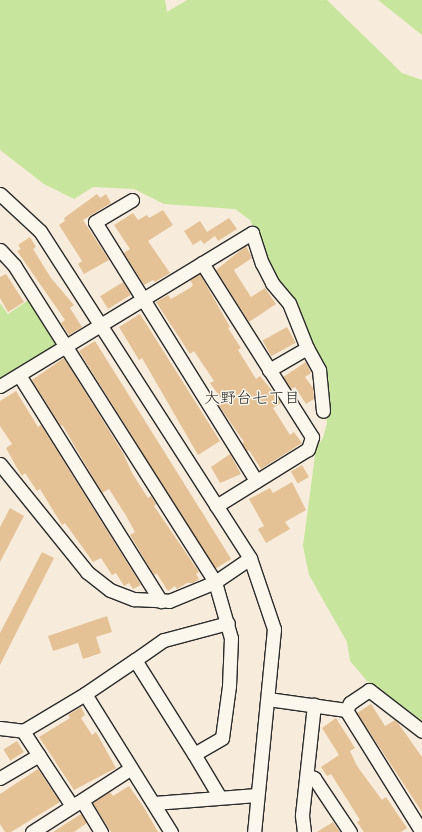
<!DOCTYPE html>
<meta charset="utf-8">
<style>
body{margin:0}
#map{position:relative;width:422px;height:832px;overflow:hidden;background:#f7ecdb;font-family:Mynerve,"Klee One",sans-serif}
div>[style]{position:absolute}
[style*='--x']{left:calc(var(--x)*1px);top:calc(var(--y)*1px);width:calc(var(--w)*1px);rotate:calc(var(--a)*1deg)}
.green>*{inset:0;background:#c7e59c}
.building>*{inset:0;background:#e5c196;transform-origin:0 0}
.roads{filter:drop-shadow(1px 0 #2b2b2b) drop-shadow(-1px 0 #2b2b2b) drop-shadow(0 1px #2b2b2b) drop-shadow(0 -1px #2b2b2b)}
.minor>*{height:13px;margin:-6.5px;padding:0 6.5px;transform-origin:6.5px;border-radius:6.5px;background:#fbf7ec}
span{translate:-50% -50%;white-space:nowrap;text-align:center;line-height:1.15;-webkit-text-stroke:3px #fbf7ec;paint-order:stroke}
.neighbourhood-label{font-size:16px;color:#2b2b2b}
</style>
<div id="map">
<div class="green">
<div style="clip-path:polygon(0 0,165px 0,167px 12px,187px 0,327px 0,402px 73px,422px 80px,422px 728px,367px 681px,350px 661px,347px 642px,309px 575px,303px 546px,316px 448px,323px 438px,327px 423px,323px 390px,315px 352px,301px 315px,269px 266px,264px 246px,250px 220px,235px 209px,164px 204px,134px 189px,93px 187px,74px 199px,44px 184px,0 150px)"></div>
<div style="clip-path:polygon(378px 0,422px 0,422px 35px)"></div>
<div style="clip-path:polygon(30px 299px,56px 344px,0 381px,0 303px,8px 314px)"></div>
</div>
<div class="building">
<div style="clip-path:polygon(97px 194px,100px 198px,106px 194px,111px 203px,83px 220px,109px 260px,84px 274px,78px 264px,82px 261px,59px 225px,65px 221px,64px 218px)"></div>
<div style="clip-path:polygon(163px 210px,173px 225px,148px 241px,170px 273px,155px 282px,153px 280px,144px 285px,124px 253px,130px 249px,114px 225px,133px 213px,138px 220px,147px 215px,149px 218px)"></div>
<div style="clip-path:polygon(229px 218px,237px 229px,218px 241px,215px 236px,204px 244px,201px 240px,193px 245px,184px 231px,200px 221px,207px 232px)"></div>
<div style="clip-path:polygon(30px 237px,36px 247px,33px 249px,51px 278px,74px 305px,70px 308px,82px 327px,69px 335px,61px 323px,65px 320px,17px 251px,21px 249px,18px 245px)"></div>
<div style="clip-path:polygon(246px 246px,252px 258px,234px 270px,235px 272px,251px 297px,265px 288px,276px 304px,249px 322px,216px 270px)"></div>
<div style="clip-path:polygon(6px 274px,24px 302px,8px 312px,0 298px,0 277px)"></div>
<div style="clip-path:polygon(200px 274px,230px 327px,228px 328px,241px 348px,238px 350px,256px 379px,260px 376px,278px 398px,281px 403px,273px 408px,290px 435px,294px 432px,302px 443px,261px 469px,249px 450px,247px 451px,242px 443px,244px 442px,217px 403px,222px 400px,210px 383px,214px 381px,194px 351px,190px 354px,156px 302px,168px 295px,171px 299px,190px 288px,193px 285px,190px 280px)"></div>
<div style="left:123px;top:282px;width:15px;height:27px;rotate:58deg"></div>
<div style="clip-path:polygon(140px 314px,220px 441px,198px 455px,142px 358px,139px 360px,119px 327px)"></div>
<div style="left:287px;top:327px;width:18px;height:28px;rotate:61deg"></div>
<div style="left:95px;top:341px;width:257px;height:19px;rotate:58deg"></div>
<div style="clip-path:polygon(64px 358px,123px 453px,132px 473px,148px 498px,151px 496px,156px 504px,154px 506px,199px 572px,196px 574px,199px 579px,193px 583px,187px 583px,177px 589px,175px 586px,168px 591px,157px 574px,154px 575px,130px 535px,135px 532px,125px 514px,109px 489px,102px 493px,63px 426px,60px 425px,32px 380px)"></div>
<div style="clip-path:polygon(306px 362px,311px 373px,305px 377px,313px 388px,314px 399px,306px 404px,295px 387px,291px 389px,283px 377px)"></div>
<div style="clip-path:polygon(16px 391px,38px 427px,41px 425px,141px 585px,133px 589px,129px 583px,124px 586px,116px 573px,112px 575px,101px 558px,93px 562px,65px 523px,62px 525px,40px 489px,37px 491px,25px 473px,22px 476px,17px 468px,6px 448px,12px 444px,0 426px,0 401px)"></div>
<div style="clip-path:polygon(230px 454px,241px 474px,220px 483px,211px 467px)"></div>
<div style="left:302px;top:465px;width:14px;height:13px;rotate:60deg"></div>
<div style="clip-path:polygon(292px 482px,306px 510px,285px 522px,290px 529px,266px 543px,258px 529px,264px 526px,249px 499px,270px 488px,273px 493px)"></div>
<div style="clip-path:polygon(10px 508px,24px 516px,0 562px,0 527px)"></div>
<div style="clip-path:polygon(42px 552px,54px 558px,0 665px,0 633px)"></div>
<div style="clip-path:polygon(107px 616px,112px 632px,96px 637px,101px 653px,83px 659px,78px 643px,53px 651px,48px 636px)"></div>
<div style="clip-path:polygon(371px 704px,385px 726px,395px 720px,398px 723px,422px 757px,422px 812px,357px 713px)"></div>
<div style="clip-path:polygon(81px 707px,85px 715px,81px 718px,92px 735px,96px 732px,116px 768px,74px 790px,39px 737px,70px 718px,68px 715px)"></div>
<div style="clip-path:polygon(336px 718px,355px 748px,350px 751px,357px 766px,382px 800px,386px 797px,407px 828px,401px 832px,364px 832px,357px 822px,360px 820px,331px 774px,327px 776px,321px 767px,339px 755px,322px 728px)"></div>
<div style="left:17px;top:741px;width:13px;height:16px;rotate:58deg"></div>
<div style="clip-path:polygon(38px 769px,60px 802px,11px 832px,5px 832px,0 824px,0 794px)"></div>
<div style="clip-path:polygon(129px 786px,143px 806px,158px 832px,111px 832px,102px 818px,93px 803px,110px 792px,113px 796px)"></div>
<div style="clip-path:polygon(81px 814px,87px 823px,74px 832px,53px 832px)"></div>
<div style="clip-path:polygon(333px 822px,340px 832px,317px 832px)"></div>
</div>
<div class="roads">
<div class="minor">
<div style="--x:0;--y:194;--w:54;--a:42.8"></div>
<div style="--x:40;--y:231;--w:389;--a:57.3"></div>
<div style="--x:250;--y:558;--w:75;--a:71.3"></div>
<div style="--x:274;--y:629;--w:204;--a:95.6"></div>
<div style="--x:132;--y:200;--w:43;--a:149.3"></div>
<div style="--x:95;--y:222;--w:305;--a:58.1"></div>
<div style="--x:0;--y:250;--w:21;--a:47"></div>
<div style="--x:14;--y:265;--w:375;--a:57.6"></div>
<div style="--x:215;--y:582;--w:58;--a:74.1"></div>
<div style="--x:231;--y:638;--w:48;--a:92.4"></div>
<div style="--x:229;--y:686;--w:52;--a:97.7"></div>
<div style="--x:222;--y:738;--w:32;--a:150"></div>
<div style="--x:194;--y:754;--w:49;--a:59.2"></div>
<div style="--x:202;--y:263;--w:206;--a:57.7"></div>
<div style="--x:312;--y:437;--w:13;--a:108"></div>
<div style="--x:308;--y:449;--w:108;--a:148.2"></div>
<div style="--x:307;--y:348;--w:25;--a:61"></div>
<div style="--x:319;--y:370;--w:41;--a:84.4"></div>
<div style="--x:19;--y:375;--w:267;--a:57.9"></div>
<div style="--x:0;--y:386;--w:295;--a:-31.3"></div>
<div style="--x:252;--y:233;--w:32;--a:72"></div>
<div style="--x:262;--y:263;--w:22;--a:63"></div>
<div style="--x:272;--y:283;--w:26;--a:50"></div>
<div style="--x:289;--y:303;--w:48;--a:68.2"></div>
<div style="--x:307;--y:348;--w:44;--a:149.9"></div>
<div style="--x:0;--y:464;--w:139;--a:51.1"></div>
<div style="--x:87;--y:572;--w:29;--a:38"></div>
<div style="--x:110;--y:590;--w:26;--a:21"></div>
<div style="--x:134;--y:599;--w:35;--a:3"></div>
<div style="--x:169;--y:601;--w:50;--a:-22.4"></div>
<div style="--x:215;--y:582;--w:42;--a:-34.4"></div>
<div style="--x:135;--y:660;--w:60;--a:145.8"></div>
<div style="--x:85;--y:694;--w:163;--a:58.1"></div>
<div style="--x:268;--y:699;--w:79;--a:8"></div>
<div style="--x:346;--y:710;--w:144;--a:58.1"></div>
<div style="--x:346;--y:710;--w:8;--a:-60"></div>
<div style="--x:350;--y:703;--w:23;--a:-34"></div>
<div style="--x:369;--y:690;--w:67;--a:37.7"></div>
<div style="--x:0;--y:728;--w:23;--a:7"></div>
<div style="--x:194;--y:754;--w:111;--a:-122.1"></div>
<div style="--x:135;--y:660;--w:35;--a:-35"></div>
<div style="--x:164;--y:640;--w:66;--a:-14.9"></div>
<div style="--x:307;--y:775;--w:8;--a:23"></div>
<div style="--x:314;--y:778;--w:65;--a:56.3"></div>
<div style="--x:0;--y:778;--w:45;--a:-30.5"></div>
<div style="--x:154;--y:803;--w:103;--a:-4.4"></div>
<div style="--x:72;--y:806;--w:90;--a:-123.2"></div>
<div style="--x:23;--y:731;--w:72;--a:-30.8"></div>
<div style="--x:32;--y:832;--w:56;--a:-32.6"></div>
<div style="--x:101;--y:832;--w:37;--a:-121"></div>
<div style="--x:82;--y:800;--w:57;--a:-32.9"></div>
<div style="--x:304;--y:832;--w:17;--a:-97"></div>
<div style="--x:302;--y:815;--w:111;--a:-83.8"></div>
</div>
</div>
<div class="neighbourhood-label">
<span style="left:252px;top:399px">大野台七丁目</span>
</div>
</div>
